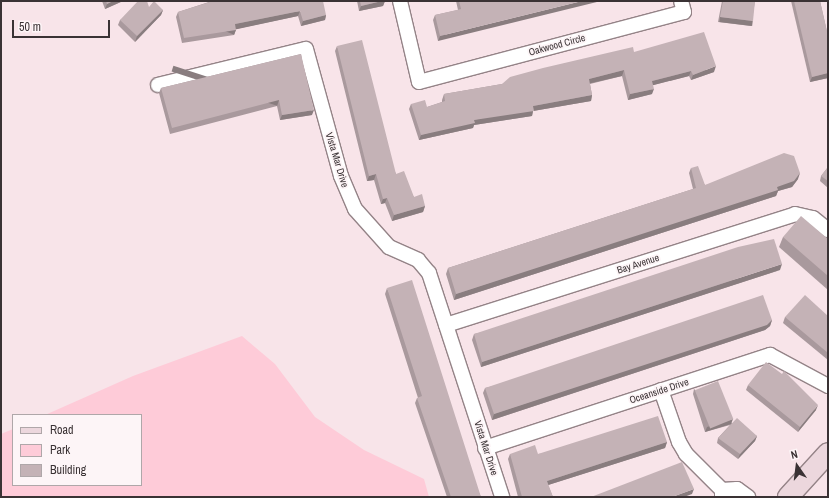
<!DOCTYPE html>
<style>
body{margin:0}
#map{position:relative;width:829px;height:498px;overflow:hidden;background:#f8e4e9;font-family:"Archivo Narrow",sans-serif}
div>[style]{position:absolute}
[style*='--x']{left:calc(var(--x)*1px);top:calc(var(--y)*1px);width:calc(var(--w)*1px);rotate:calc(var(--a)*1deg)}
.green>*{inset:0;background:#fecbd8}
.roads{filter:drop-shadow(1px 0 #948387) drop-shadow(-1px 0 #948387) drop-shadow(0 1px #948387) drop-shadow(0 -1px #948387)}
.street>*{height:14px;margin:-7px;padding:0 7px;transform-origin:7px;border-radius:7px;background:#fff}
.secondary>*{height:20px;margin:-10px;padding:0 10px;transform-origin:10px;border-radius:10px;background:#ecd7dd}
.wall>*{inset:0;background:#a9999d}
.shaded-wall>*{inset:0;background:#897d7f;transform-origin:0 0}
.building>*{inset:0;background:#c4b2b6;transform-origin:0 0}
span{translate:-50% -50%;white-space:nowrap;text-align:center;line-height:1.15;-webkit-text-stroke:3.5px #fdf5f7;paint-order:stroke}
.street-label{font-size:10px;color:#3a3234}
.frame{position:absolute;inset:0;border:2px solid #3a3234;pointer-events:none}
.legend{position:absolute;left:12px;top:414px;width:130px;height:72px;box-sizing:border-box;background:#fdf5f7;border:1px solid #afa7a9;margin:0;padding:5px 7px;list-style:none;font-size:12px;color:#3a3234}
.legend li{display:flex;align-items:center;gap:8px;height:20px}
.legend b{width:20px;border:1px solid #afa7a9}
.north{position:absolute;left:777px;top:446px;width:40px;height:40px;-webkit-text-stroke:3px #fdf5f7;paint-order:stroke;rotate:346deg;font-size:11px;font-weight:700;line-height:16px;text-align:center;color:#3a3234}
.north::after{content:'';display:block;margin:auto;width:14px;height:18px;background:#3a3234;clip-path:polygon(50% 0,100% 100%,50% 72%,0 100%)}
.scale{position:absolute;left:12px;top:20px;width:98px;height:18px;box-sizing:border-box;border:2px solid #3a3234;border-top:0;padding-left:5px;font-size:12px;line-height:14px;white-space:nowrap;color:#3a3234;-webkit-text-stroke:3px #fdf5f7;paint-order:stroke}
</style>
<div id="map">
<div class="green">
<div style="clip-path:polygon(242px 336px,275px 364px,315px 417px,364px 450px,424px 479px,429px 497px,1px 497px,1px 434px,13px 429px,13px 485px,141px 485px,141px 415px,45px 415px,133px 376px)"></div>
</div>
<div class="roads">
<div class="street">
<div style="--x:400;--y:1;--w:83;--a:76.8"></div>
<div style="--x:419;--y:82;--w:274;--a:-14.8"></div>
<div style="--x:684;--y:12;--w:11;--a:-105"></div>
<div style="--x:158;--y:85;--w:152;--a:-13.7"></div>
<div style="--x:306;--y:49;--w:132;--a:74.6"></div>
<div style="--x:341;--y:176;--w:36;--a:67"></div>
<div style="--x:355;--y:209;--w:51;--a:48.2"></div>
<div style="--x:389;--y:247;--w:32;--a:24"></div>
<div style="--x:418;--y:260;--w:17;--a:50"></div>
<div style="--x:429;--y:273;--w:236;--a:71.9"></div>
<div style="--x:446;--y:325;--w:366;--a:-17.6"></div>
<div style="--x:795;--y:214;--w:18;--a:13"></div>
<div style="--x:813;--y:218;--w:19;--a:39"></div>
<div style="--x:661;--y:390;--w:55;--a:70.9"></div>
<div style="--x:679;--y:442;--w:14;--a:60"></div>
<div style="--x:686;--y:454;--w:51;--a:45"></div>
<div style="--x:722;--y:490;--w:7;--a:90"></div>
<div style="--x:485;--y:448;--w:300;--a:-18.1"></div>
<div style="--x:770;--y:355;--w:66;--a:28.1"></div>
<div style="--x:722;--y:490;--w:15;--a:-4"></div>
<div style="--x:737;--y:489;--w:14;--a:36"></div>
</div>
<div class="secondary">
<div style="--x:788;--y:497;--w:59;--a:-47.7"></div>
</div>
</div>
<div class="wall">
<div style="clip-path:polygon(102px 1px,123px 1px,105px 9px)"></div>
<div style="clip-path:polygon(212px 1px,326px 15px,325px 20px,301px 26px,298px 16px,236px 29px,234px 35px,182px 43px,176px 17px,178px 12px)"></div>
<div style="clip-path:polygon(357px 1px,385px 1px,383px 6px,359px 11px)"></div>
<div style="clip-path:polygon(456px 1px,484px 1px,438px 41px,433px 20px,435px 15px,458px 10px)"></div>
<div style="clip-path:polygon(722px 1px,755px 1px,751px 26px,718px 22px)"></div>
<div style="clip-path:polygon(791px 1px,820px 1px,828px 36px,828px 78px,810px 82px)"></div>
<div style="clip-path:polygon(149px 7px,163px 10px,161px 15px,135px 42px,118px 25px,120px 20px)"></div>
<div style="clip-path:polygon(337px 46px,396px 174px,414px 197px,425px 206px,423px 212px,392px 221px,385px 203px,381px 204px,374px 180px,367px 181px,335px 51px)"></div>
<div style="clip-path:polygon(634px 52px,714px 72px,691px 80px,689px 76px,653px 85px,652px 94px,628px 100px,622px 76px,590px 84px,592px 95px,591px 101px,533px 111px,532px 116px,474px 125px,473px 128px,419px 140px,409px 109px,411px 104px,427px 107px,442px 102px,442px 100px,444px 94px,502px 84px)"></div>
<div style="clip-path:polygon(301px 54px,312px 115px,280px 120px,277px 106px,170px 134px,159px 93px,161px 88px)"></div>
<div style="clip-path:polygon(828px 167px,828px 188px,820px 181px,821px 176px)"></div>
<div style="clip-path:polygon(691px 168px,705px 185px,798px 179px,792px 187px,778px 191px,776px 196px,454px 300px,446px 274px,448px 268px,693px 189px,689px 173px)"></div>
<div style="clip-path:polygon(783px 237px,828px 239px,828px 290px,779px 247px)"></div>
<div style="clip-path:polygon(780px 270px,481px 367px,472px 340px,474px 334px)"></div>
<div style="clip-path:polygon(387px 288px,481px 497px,447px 497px,415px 403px,417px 398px,418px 398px,385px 294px)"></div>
<div style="clip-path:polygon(828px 316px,828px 360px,783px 323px,785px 317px)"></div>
<div style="clip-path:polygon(772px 320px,770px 326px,765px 330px,492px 420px,483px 393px,485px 388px)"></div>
<div style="clip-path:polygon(748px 385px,816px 410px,798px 432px,746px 390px)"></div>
<div style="clip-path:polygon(694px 389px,732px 423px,757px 436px,755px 441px,738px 459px,717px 443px,718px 438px,730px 425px,705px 432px,693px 394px)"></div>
<div style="clip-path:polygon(667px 442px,665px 448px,548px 485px,553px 497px,518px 497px,508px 459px,510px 454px,538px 454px)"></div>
</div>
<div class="shaded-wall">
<div style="clip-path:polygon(113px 1px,123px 1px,105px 9px,107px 4px)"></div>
<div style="clip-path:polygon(382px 1px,385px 1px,383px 6px,359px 11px,361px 6px)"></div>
<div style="clip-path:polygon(582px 1px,601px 1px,438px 41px,440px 36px)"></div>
<div style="clip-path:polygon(163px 10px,161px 15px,135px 42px,137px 36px)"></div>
<div style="clip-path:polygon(300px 11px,298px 16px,233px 30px,235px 24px)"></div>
<div style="clip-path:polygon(326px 15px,325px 20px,301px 26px,303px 21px)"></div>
<div style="left:720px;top:17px;width:33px;height:5px;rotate:7deg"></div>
<div style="left:236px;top:30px;width:5px;height:53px;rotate:112deg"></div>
<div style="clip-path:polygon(716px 66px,714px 72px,691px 80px,693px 75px)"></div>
<div style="clip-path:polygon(624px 70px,622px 76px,587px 84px,589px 79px)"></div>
<div style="clip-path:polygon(691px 71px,689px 76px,650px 86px,652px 81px)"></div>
<div style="clip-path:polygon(828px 73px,828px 78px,810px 82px,812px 77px)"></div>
<div style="clip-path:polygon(654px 89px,652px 94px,628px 100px,630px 94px)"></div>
<div style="clip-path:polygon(592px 95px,591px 101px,533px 111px,532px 116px,474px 125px,473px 128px,419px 140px,421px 135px,474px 120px,533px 106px)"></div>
<div style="left:279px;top:100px;width:6px;height:111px;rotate:108deg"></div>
<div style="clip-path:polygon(314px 110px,312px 115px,280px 120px,282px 115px)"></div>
<div style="clip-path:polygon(800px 173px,798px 179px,792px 187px,778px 191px,776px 196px,454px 300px,456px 294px,777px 187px)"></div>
<div style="clip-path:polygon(376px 174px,374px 180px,367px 181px,369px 176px)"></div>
<div style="clip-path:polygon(387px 198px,385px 203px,381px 204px,383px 199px)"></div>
<div style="clip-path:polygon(425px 206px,423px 212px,392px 221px,394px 215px)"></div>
<div style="clip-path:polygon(782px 264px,780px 270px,481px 367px,482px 362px)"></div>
<div style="clip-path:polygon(772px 320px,770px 326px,765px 330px,492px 420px,494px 414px)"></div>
<div style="clip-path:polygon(818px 405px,816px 410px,798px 432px,800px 427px)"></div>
<div style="clip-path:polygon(733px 419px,731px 424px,705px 432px,707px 427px)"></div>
<div style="clip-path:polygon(757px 436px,755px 441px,738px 459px,740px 454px)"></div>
<div style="clip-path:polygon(667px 442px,665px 448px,545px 486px,547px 481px)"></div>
<div style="clip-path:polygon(694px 489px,692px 494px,684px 497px,672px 497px)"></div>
</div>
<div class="building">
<div style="clip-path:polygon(106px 1px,113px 1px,107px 4px)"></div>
<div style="clip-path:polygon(138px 1px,147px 1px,149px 7px,154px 1px,163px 10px,137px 36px,120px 20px)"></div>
<div style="clip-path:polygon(213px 1px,323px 1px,326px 15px,303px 21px,300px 11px,235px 24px,236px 30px,184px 38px,178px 12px)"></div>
<div style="clip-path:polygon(360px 1px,382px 1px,361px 6px)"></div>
<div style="clip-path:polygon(459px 1px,484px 1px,484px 2px,489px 1px,582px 1px,440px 36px,435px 15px,461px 9px)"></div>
<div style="clip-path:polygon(723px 1px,755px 1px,753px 21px,720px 17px)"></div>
<div style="clip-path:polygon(794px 1px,820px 1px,828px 36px,828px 73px,812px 77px)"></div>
<div style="clip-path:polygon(704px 32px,716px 66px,693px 75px,691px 71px,652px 81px,654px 89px,630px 94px,624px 70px,589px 79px,592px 95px,533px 106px,534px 111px,474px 120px,475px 123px,421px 135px,411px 104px,425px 100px,427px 107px,445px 101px,444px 94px,502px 84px,510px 77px,543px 68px,633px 47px,634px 52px)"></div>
<div style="clip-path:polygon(362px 40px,396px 174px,404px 171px,414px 197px,422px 194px,425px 206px,394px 215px,387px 198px,383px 199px,376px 174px,369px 176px,337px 46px)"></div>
<div style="clip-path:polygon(301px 54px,314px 110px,282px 115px,279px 100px,172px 128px,161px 88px)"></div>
<div style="clip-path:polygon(784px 153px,794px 156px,800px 173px,794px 181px,777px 187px,778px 190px,456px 294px,448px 268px,696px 188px,691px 168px,698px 166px,705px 185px)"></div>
<div style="clip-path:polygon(828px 167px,828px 181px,821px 176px)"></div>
<div style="clip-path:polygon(801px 216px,828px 239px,828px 276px,783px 237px)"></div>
<div style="clip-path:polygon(774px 239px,782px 264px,482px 362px,474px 334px,738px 247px)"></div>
<div style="clip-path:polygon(412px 280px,481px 497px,451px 497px,417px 398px,422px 396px,387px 288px)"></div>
<div style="clip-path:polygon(763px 295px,772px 320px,767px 325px,494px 414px,485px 388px)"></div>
<div style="clip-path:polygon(805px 295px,828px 316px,828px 353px,785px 317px)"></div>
<div style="clip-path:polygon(766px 362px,782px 374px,784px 371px,818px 405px,800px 427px,748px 385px)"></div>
<div style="left:718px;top:381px;width:41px;height:25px;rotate:68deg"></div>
<div style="clip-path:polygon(658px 416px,667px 442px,547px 481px,553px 497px,522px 497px,510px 454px,535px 445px,538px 454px)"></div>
<div style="clip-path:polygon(737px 418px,757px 436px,740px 454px,718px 438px)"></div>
<div style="clip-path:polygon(682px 462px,694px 489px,672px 497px,591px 497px)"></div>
</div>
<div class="street-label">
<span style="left:557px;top:45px;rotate:-15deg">Oakwood Circle</span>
<span style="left:337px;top:160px;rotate:73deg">Vista Mar Drive</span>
<span style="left:638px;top:264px;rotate:-18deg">Bay Avenue</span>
<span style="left:659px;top:391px;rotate:-18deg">Oceanside Drive</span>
<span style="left:486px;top:448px;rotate:72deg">Vista Mar Drive</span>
</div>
<div class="frame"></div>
<ul class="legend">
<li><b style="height:5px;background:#ecd7dd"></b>Road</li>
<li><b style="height:11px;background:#fecbd8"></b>Park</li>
<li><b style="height:11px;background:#c4b2b6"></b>Building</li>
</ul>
<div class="north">N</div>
<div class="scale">50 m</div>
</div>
